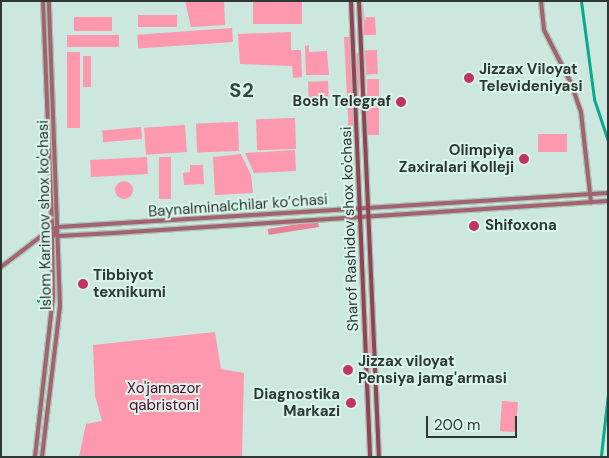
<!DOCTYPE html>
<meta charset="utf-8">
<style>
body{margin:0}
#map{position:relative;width:609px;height:458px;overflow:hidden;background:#cce7dd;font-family:"DM Sans",sans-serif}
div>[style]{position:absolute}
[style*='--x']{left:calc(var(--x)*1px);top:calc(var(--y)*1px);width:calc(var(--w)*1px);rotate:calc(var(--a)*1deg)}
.green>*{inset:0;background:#fe98ae;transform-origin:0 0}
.round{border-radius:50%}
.forest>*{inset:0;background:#e78197;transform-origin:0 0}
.stream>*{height:1px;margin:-0.5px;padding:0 0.5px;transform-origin:0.5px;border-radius:0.5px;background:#08ab89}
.canal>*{height:3px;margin:-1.5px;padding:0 1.5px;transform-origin:1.5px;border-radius:1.5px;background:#08ab89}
.roads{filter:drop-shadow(1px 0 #acc4bb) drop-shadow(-1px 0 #acc4bb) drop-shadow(0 1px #acc4bb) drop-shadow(0 -1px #acc4bb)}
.secondary>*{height:4px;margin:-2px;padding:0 2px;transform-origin:2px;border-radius:2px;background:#a36270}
.primary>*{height:4px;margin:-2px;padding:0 2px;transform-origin:2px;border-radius:2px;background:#924356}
.dots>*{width:14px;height:14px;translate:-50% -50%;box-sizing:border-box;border:2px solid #d9f4ea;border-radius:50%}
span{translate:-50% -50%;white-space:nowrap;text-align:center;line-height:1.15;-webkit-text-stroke:4px #d9f4ea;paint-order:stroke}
.poi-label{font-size:15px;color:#2d3733;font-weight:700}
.left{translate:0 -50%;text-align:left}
.right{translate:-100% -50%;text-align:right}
.street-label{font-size:15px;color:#2d3733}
.park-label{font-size:15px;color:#5e0025}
.district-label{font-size:20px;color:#314841;font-weight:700;letter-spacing:1px}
.frame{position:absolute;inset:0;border:2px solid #2d3733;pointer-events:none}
.scale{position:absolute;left:426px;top:416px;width:91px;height:22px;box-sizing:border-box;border:2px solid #2d3733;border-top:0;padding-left:6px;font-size:15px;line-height:18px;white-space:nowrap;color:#2d3733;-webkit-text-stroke:4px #d9f4ea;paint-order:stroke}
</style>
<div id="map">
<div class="green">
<div style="clip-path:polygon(185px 1px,224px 1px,225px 25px,191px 27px)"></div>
<div style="left:253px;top:1px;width:49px;height:23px"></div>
<div style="clip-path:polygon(363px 1px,365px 22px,366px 17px,375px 17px,376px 35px,364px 35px)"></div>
<div style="left:177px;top:15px;width:12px;height:39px;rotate:90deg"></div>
<div style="left:112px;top:17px;width:14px;height:38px;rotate:90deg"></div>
<div style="left:232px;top:28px;width:14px;height:95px;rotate:86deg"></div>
<div style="clip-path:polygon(291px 32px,291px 50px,301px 50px,302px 77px,293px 78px,292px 66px,240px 64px,238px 34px)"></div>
<div style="left:119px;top:35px;width:12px;height:52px;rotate:90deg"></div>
<div style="clip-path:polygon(344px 37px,350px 37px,354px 144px,351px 144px,349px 136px)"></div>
<div style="clip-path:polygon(309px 45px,309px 52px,327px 51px,329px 75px,306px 75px,305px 46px)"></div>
<div style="left:377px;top:50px;width:24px;height:12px;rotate:88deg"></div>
<div style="left:67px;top:52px;width:13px;height:76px"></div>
<div style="left:357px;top:53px;width:2px;height:143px"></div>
<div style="left:83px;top:56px;width:8px;height:31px"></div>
<div style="left:367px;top:79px;width:12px;height:56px"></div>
<div style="left:328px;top:81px;width:23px;height:20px;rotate:88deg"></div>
<div style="left:295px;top:118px;width:31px;height:39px;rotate:88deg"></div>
<div style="left:238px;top:122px;width:29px;height:42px;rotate:88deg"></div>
<div style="left:185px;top:125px;width:27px;height:41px;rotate:86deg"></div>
<div style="left:141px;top:127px;width:12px;height:39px;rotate:85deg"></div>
<div style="left:538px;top:134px;width:29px;height:18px"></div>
<div style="clip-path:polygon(295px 150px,296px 171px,254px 173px,245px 153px)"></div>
<div style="clip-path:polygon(241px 154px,251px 175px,253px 193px,215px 195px,213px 157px)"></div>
<div style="left:147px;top:157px;width:17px;height:57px;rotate:87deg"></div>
<div style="left:159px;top:157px;width:12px;height:42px"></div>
<div style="clip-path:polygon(190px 165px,203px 165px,204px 184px,184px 185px,183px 173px,190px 172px)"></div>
<div class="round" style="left:115px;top:181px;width:18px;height:18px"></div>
<div style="left:369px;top:308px;width:2px;height:149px"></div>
<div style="clip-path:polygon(215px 332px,221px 369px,244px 373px,242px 457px,79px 457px,86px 424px,102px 421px,95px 396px,93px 345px)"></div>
<div style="left:502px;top:401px;width:16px;height:30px;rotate:4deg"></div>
</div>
<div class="forest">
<div style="left:318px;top:221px;width:6px;height:51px;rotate:81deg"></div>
</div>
<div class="stream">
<div style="--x:38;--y:298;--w:1;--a:45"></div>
<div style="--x:39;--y:299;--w:1;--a:180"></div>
<div style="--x:38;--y:299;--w:1;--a:-90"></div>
<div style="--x:38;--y:299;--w:1;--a:45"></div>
<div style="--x:39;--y:300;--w:1;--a:135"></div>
<div style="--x:38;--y:301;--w:1;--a:-135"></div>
<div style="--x:37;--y:300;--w:1;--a:-45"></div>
<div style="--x:38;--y:301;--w:1;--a:180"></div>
<div style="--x:37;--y:301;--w:2;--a:0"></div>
<div style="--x:39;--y:301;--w:1;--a:135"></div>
<div style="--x:38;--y:302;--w:1;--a:-90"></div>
</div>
<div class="canal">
<div style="--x:581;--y:1;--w:99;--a:82.4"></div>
<div style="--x:594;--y:99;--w:44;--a:71.6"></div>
<div style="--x:601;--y:455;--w:61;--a:-83.5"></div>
</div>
<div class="roads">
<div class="secondary">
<div style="--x:43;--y:1;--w:228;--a:87.7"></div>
<div style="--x:541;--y:1;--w:29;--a:84"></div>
<div style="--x:544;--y:30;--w:59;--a:63"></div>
<div style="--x:571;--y:83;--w:31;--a:71"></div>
<div style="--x:581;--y:112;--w:91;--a:83.7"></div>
<div style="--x:58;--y:227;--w:11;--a:158"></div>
<div style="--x:48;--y:231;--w:11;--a:27"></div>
<div style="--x:58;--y:236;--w:56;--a:-3.1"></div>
<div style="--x:114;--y:233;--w:495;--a:-3.7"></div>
<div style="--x:52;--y:238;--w:13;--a:-61"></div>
<div style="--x:58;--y:227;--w:551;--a:-3.54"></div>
<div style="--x:1;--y:267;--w:59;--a:-37.5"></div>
<div style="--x:35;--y:457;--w:162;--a:-83.6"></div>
<div style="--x:53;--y:296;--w:60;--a:-91"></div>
<div style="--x:42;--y:457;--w:152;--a:-83.2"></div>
<div style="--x:60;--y:306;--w:305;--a:-92.1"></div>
</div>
<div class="primary">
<div style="--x:351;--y:1;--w:456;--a:87.6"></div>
<div style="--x:359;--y:1;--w:456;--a:87.5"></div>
</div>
</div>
<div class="dots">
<div style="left:469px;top:78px;background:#c13360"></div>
<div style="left:401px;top:102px;background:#c13360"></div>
<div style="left:524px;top:159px;background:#c13360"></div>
<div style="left:474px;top:226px;background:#c13360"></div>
<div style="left:83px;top:284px;background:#c13360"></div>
<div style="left:348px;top:370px;background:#c13360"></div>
<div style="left:351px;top:403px;background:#c13360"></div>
</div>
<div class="poi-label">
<span class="left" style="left:479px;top:78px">Jizzax Viloyat<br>Televideniyasi</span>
<span class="right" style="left:391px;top:102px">Bosh Telegraf</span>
<span class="right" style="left:514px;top:159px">Olimpiya<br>Zaxiralari Kolleji</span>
<span class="left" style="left:485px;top:226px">Shifoxona</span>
<span class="left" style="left:93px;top:284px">Tibbiyot<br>texnikumi</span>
<span class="left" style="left:358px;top:370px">Jizzax viloyat<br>Pensiya jamg'armasi</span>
<span class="right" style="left:340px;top:403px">Diagnostika<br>Markazi</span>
</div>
<div class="street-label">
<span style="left:238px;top:206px;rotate:-4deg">Baynalminalchilar ko’chasi</span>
<span style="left:45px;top:215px;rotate:-91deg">Islom Karimov shox ko'chasi</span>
<span style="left:350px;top:229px;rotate:-92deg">Sharof Rashidov shox ko'chasi</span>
</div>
<div class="park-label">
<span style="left:164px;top:397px">Xo'jamazor<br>qabristoni</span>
</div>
<div class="district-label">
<span style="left:242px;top:90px">S2</span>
</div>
<div class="frame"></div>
<div class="scale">200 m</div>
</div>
